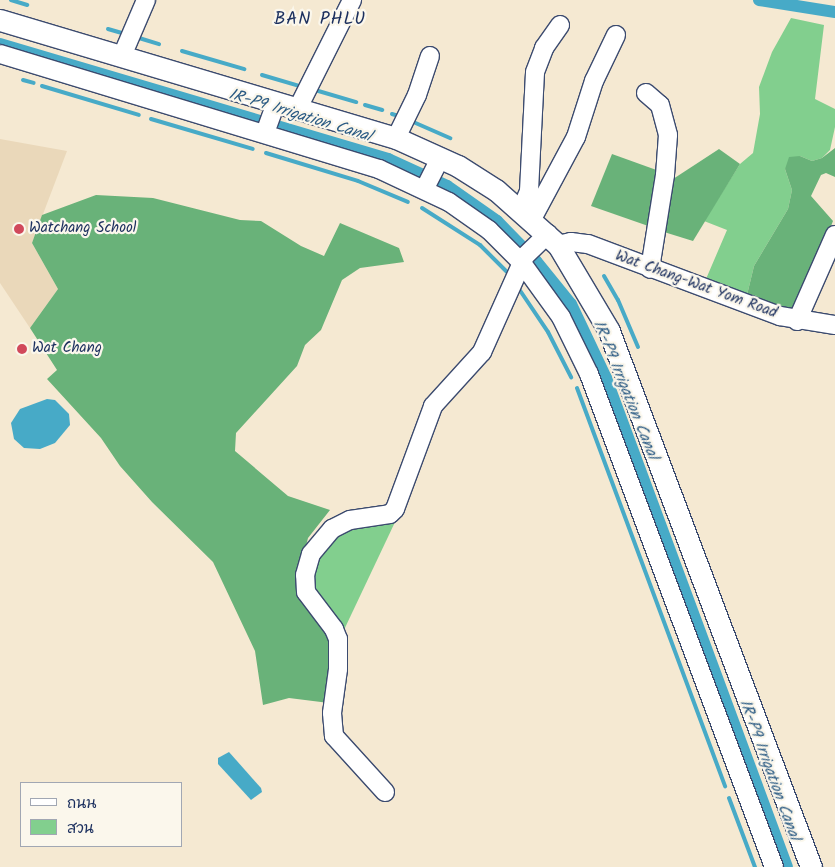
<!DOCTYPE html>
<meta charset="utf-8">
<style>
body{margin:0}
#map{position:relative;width:835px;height:867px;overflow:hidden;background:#f5e9d2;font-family:Kalam,"Playpen Sans Thai",sans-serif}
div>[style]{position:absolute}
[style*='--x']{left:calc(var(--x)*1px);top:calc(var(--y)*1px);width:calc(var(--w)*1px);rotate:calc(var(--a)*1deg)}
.built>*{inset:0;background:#ead8ba}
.green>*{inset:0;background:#82cf8e}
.forest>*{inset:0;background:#69b279}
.water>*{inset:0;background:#47aac7}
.stream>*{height:4px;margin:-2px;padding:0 2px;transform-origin:2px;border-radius:2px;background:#47aac7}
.canal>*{height:12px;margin:-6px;padding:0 6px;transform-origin:6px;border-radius:6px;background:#47aac7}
.roads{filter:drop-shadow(1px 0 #3c4b6f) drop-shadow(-1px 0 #3c4b6f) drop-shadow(0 1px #3c4b6f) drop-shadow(0 -1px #3c4b6f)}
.minor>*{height:18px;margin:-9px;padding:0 9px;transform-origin:9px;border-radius:9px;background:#fff}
.major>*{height:21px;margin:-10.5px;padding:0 10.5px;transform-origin:10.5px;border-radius:10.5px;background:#fff}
.dots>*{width:14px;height:14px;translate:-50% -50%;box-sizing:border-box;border:2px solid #fbf7ec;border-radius:50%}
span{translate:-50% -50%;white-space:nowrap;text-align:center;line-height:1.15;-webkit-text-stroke:4.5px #fbf7ec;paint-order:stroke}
.poi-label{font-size:15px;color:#1b2f5e}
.left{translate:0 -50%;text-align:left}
.street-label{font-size:15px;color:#1b2f5e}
.water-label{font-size:16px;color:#2a5a83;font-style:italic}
.quarter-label{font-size:18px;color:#1b2f5e;letter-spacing:1px}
.legend{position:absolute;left:20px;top:782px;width:162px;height:65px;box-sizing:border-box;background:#fbf7ec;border:1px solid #a1a7b3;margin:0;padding:6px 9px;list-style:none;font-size:15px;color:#1b2f5e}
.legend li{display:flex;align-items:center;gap:10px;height:25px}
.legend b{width:25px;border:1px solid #a1a7b3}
</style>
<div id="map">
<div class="built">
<div style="clip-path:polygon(0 139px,67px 151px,32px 243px,58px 289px,30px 328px,0 283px)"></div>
</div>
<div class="green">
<div style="clip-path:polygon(791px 18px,824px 25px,815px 99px,835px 109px,835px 127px,830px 150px,822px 158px,812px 161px,800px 156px,785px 169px,792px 190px,788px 209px,754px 266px,747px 295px,706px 279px,727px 230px,704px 221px,740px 164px,753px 153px,760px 114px,759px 87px,772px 52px)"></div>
<div style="clip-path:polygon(396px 520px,343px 632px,312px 591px,312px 570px,328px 539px,343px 529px)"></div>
</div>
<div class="forest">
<div style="clip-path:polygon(835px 148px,835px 177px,826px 173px,821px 175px,811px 196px,833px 221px,798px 309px,790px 311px,747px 295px,754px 266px,788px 209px,792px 190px,785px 169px,789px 157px,800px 156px,812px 161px,822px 158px)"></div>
<div style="clip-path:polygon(719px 149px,740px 164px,693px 241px,664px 232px,670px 181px)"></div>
<div style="clip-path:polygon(612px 154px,662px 172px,654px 228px,591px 206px)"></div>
<div style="clip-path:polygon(96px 195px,153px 198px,240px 220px,261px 221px,301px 246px,324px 256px,340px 223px,399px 248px,404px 262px,360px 268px,342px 280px,321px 330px,305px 345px,297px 366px,236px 433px,235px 451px,288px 496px,330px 510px,308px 538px,296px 586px,331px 633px,329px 703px,289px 698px,263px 705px,255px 651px,213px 562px,152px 502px,120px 466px,101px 438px,47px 379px,57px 370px,30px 328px,58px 289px,32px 243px,42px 215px)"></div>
</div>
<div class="water">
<div style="clip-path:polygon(47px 399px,55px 400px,69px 414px,70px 425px,55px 443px,40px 449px,24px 448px,14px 439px,11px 423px,20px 409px)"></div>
<div style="clip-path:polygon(229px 752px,261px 788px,262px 792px,251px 800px,218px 764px,218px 758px)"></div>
</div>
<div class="stream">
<div style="--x:11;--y:0;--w:17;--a:17"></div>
<div style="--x:108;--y:29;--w:18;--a:16"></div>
<div style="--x:139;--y:38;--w:21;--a:17"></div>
<div style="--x:182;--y:51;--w:65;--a:16.2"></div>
<div style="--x:262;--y:75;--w:43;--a:16.3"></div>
<div style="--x:23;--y:80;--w:11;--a:15"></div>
<div style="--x:42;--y:86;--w:101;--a:16.6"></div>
<div style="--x:315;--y:90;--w:43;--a:16.3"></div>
<div style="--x:365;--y:105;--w:18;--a:16"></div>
<div style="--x:392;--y:114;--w:10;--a:17"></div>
<div style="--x:151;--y:119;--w:106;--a:16.4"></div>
<div style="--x:411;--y:121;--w:43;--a:23.6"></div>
<div style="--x:266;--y:153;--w:96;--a:16.9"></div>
<div style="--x:358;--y:181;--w:54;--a:22.8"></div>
<div style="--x:422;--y:208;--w:69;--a:32.5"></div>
<div style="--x:480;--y:245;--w:40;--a:45"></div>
<div style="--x:604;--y:276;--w:28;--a:60"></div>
<div style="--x:618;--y:300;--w:51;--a:66.9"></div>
<div style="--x:517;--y:286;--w:55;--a:56"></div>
<div style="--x:548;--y:332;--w:51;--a:62.9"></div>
<div style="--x:577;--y:388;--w:425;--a:69.6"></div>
<div style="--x:729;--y:798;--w:74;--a:69.4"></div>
</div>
<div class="canal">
<div style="--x:759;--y:0;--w:77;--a:9"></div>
<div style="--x:0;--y:44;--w:405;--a:16.5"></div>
<div style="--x:388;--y:159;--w:65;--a:24.6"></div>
<div style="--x:447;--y:186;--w:61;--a:35"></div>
<div style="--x:497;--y:221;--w:56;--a:45.7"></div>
<div style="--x:536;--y:261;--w:55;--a:50.9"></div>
<div style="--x:571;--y:304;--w:82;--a:64.7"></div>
<div style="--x:606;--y:378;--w:521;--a:69.69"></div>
</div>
<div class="roads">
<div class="minor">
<div style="--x:0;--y:54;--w:396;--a:16.9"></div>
<div style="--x:379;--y:169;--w:77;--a:25.2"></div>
<div style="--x:449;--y:202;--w:49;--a:35"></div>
<div style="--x:489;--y:230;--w:47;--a:45"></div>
<div style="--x:522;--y:263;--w:67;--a:54.2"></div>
<div style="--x:561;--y:317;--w:64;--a:63.8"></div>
<div style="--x:589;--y:374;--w:527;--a:69.43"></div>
<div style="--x:122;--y:56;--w:61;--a:-66.8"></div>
<div style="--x:646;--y:93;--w:18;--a:41"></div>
<div style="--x:660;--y:105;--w:31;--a:75"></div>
<div style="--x:668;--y:135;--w:40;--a:94.3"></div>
<div style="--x:665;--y:175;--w:95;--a:99.1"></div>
<div style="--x:298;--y:108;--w:121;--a:-63.4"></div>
<div style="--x:265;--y:133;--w:33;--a:-70"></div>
<div style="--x:396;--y:138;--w:48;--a:-64"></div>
<div style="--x:417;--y:95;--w:41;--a:-71.6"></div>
<div style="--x:425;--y:188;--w:34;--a:-63"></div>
<div style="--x:521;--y:210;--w:21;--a:-67"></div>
<div style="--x:529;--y:191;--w:119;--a:-87.1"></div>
<div style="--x:535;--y:72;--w:26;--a:-69"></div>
<div style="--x:544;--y:48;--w:28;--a:-55"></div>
<div style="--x:532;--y:219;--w:93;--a:-61.8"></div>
<div style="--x:576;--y:137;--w:59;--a:-72.2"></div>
<div style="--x:594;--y:81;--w:51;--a:-64.4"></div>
<div style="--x:558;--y:245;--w:13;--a:-13"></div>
<div style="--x:571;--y:242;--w:17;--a:7"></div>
<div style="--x:588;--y:244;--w:205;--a:20.6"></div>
<div style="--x:780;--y:316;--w:56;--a:9.3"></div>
<div style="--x:797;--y:321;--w:94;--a:-66.2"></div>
<div style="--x:385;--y:792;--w:76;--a:-132.3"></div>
<div style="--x:334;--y:736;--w:23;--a:-95"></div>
<div style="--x:332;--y:713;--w:44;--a:-82.2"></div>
<div style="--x:338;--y:669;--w:30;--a:-90"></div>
<div style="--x:338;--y:639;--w:11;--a:-112"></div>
<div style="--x:334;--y:629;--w:46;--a:-127.1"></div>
<div style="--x:306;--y:592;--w:17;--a:-93"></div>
<div style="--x:305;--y:575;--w:22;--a:-74"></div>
<div style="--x:311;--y:554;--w:33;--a:-50"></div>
<div style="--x:332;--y:529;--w:20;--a:-27"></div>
<div style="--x:350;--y:520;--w:40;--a:-8.5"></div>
<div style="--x:390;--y:514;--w:7;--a:-45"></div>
<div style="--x:395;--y:509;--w:110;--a:-69.7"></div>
<div style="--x:433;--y:406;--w:73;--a:-47.8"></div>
<div style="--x:482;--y:352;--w:105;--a:-65.9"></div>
<div style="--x:525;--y:256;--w:32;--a:-44"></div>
</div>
<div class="major">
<div style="--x:0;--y:20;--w:413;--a:16.6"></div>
<div style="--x:396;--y:138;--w:68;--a:24.3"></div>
<div style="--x:458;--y:166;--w:45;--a:32.3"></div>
<div style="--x:496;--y:190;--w:83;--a:41.6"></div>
<div style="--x:558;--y:245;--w:100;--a:59.3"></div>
<div style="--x:609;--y:331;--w:573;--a:69.35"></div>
</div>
</div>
<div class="dots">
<div style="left:19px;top:229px;background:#d1495b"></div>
<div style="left:22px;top:349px;background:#d1495b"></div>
</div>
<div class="poi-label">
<span class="left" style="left:29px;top:229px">Watchang School</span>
<span class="left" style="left:32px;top:349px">Wat Chang</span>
</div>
<div class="street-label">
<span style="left:696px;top:285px;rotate:20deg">Wat Chang-Wat Yom Road</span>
</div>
<div class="water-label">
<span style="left:300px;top:116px;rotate:17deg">1R-P9 Irrigation Canal</span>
<span style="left:625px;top:390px;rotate:68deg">1R-P9 Irrigation Canal</span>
<span style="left:769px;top:770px;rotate:70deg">1R-P9 Irrigation Canal</span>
</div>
<div class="quarter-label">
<span style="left:320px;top:20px">BAN PHLU</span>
</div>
<ul class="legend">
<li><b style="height:6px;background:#fff"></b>ถนน</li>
<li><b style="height:14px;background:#82cf8e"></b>สวน</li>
</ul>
</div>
